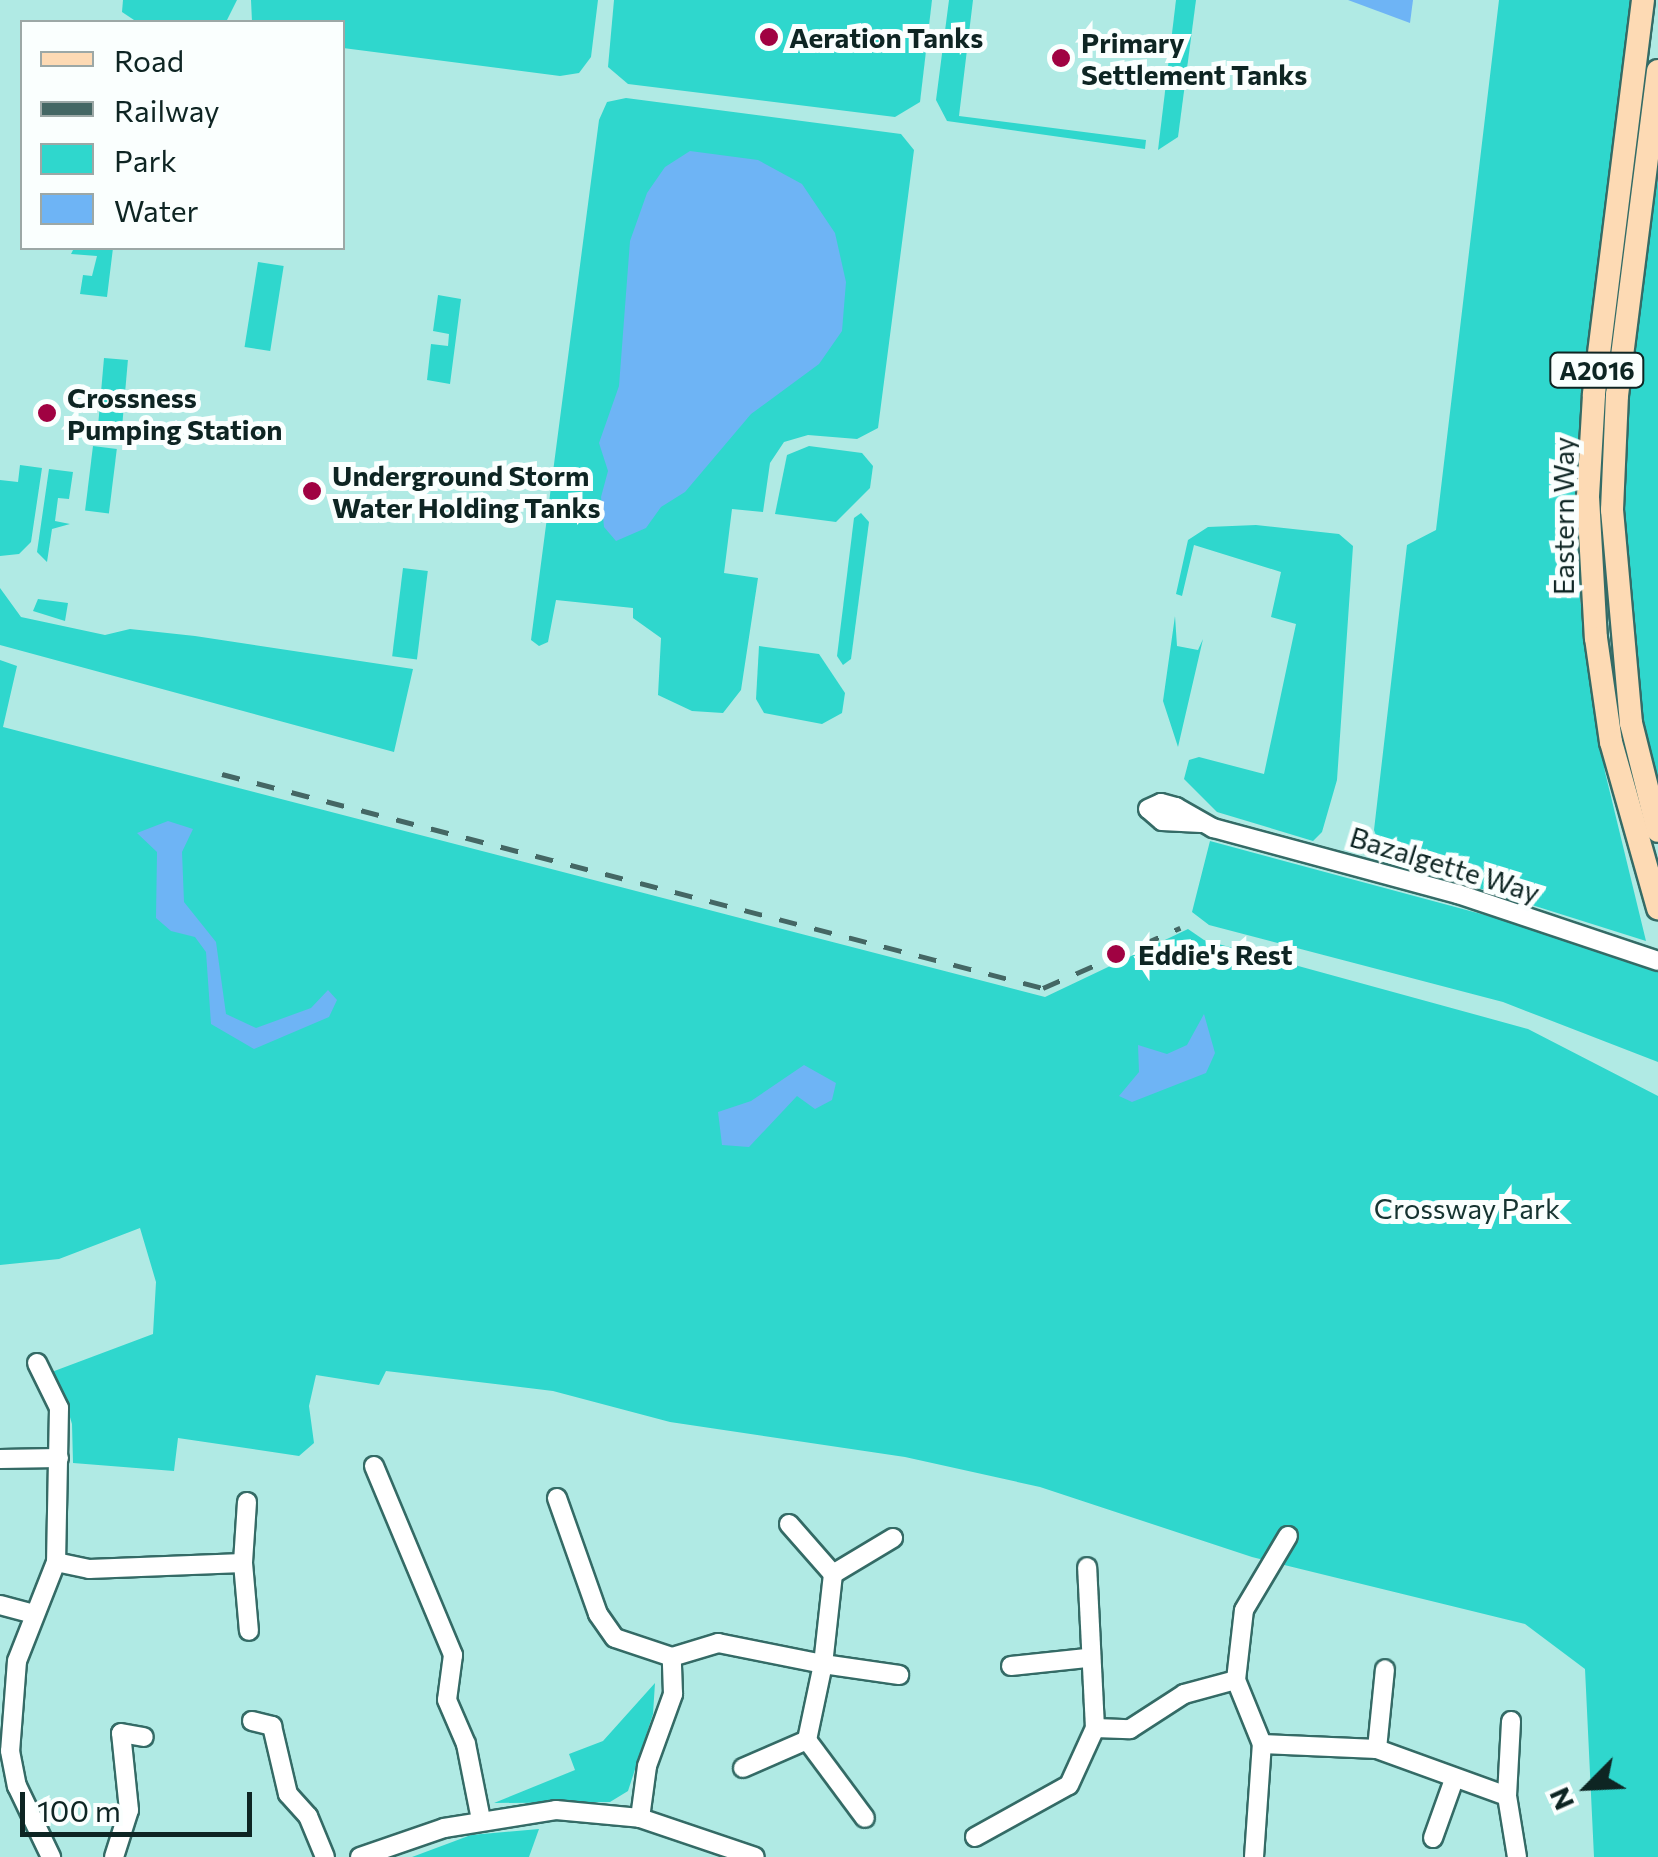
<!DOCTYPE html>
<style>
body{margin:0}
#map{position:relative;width:1658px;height:1857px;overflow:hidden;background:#b0eae4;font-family:Commissioner,sans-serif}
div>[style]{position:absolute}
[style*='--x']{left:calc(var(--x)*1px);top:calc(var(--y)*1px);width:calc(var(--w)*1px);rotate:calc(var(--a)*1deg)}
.green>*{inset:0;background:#2fd7cd;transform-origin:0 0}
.water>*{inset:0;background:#6eb4f5}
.roads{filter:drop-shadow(2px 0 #346b66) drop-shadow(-2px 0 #346b66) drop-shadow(0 2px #346b66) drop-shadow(0 -2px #346b66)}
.minor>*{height:18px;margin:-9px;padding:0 9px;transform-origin:9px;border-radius:9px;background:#fff}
.major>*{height:22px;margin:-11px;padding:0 11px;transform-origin:11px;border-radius:11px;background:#fddab4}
.rail>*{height:5px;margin-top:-2.5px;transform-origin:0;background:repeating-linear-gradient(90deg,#446764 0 18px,transparent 0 36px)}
.dots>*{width:28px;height:28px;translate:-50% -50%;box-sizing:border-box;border:5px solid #fafffe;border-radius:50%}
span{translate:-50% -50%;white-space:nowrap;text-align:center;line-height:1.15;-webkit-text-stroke:10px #fafffe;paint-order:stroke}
.shield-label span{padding:2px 8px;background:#fafffe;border:2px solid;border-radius:8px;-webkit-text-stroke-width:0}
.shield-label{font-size:25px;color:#0e2523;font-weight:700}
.poi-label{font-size:28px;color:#0e2523;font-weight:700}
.left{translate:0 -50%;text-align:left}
.street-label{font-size:28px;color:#0e2523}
.park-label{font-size:28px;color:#163431}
.legend{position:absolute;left:20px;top:20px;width:325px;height:230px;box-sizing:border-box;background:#fafffe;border:2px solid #9ca8a6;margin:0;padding:12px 18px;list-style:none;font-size:30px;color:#0e2523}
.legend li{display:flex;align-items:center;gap:20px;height:50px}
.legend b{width:50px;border:2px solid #9ca8a6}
.north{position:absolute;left:1538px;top:1737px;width:100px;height:100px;-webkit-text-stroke:8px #fafffe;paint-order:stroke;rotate:246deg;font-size:28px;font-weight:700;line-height:40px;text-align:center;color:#0e2523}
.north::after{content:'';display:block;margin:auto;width:35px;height:45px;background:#0e2523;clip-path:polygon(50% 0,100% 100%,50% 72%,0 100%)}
.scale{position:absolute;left:20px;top:1792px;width:232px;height:45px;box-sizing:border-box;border:5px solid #0e2523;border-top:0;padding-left:12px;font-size:30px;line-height:35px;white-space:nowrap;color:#0e2523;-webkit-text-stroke:8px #fafffe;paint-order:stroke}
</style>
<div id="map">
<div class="green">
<div style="clip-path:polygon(123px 0,237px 0,226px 22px,137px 22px,122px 12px)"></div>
<div style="clip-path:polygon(251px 0,598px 0,591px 57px,579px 73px,560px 76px,343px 48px,342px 22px,252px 22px)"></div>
<div style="clip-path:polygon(614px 0,932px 0,920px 102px,895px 117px,628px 84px,608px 67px)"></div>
<div style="clip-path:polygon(949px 0,973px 0,959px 116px,1146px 140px,1145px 149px,947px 121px,936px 100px)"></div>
<div style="clip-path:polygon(1176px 0,1196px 0,1178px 137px,1158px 150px)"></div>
<div style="clip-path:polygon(1499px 0,1632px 0,1577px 463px,1576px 571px,1605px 772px,1646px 941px,1399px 863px,1382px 852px,1374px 830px,1407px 545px,1436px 530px)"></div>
<div style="clip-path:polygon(626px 98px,901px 134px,914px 150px,878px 428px,857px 439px,808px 435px,784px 442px,770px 463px,763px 512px,732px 509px,724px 573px,758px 578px,741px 690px,723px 713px,692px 711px,658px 695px,661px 638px,633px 618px,633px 608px,556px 600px,548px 642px,539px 646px,531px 640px,599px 120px,607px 102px)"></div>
<div style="clip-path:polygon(1658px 177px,1658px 787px,1624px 667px,1624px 502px,1631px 377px)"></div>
<div style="clip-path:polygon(74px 248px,113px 248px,107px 297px,80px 294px,83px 275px,92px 276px,97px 256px,71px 254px)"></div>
<div style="left:258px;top:262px;width:26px;height:86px;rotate:9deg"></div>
<div style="clip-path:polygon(438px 295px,461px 299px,450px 384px,427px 380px,431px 344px,448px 346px,449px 334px,433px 331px)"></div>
<div style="left:104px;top:358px;width:24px;height:66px;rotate:5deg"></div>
<div style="left:93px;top:446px;width:24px;height:65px;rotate:7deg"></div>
<div style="clip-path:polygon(809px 446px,862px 453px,873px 466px,870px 488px,836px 522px,775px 514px,787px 455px)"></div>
<div style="clip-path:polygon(20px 465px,42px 468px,31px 542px,19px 554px,0 556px,0 480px,18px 482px)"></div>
<div style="clip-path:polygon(49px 469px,73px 472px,69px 499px,58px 498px,55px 521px,70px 524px,52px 529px,47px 562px,37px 552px)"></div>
<div style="clip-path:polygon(861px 513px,869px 522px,851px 659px,843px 665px,837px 656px,854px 518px)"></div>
<div style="clip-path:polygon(1256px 525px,1339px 534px,1353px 546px,1337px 780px,1322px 832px,1313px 841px,1217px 812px,1184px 779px,1189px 760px,1199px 757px,1264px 774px,1296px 624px,1271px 617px,1281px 572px,1194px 545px,1182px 596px,1176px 594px,1188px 540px,1208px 527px)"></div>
<div style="left:403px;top:568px;width:25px;height:89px;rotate:7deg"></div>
<div style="clip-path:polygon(0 588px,21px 617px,105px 635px,130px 629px,195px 636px,413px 669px,394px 752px,0 645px)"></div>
<div style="clip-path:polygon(38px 599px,68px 603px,65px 621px,33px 611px)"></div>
<div style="clip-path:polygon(1175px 616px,1177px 646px,1198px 650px,1203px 639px,1178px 747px,1163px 701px)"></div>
<div style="clip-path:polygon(759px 646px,819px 654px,845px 693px,842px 713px,822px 724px,764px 713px,756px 699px)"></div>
<div style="clip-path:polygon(0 660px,17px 666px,3px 727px,1045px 997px,1188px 929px,1204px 940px,1528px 1029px,1658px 1096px,1658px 1857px,1594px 1857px,1585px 1669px,1525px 1624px,1252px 1557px,1040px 1487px,905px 1457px,670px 1422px,553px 1391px,386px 1371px,379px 1385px,316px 1375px,309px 1406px,314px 1443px,299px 1456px,178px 1438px,174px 1471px,73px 1463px,72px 1424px,62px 1390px,49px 1373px,153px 1334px,156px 1282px,140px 1228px,59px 1259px,0 1265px)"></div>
<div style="clip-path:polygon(1210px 841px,1552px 933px,1658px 971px,1658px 1062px,1503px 1002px,1209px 925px,1192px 912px)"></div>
<div style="clip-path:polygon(655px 1683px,653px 1714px,628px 1791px,610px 1802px,494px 1803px,575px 1770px,569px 1754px,603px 1741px)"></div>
<div style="clip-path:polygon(539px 1829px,529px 1857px,412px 1857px,471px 1835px)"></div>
</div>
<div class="water">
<div style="clip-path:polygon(1348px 0,1413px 0,1410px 23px)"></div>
<div style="clip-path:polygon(690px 151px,758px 160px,802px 184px,835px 233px,846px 282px,842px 331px,819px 364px,751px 414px,685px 492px,661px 507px,646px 528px,616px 541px,604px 527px,601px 497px,608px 471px,599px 443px,619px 386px,630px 241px,647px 193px,665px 167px)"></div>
<div style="clip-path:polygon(168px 821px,193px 829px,182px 852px,184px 902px,216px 942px,226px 1014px,256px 1028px,311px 1008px,328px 990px,337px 1000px,329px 1017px,254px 1049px,211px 1024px,206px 952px,195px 937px,171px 931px,156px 918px,157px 852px,137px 833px)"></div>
<div style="clip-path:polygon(1204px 1014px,1215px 1053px,1206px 1073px,1132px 1102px,1119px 1096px,1139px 1072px,1138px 1045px,1167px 1054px,1187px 1045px)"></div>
<div style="clip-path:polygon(804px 1065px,836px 1083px,832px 1100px,815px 1109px,797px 1096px,749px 1147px,722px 1145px,718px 1112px,751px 1101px)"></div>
</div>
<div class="roads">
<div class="minor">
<div style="--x:1201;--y:823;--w:39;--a:-177"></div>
<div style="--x:1162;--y:821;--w:18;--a:-139"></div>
<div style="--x:1148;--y:809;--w:14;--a:-25"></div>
<div style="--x:1161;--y:803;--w:16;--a:15"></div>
<div style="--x:1176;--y:807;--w:43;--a:29.6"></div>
<div style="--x:1213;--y:828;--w:254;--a:15.1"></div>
<div style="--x:1458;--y:894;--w:211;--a:18.5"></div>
<div style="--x:37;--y:1363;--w:50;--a:63.9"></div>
<div style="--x:59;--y:1408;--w:154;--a:91.1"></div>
<div style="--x:56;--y:1562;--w:106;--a:111.5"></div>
<div style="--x:17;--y:1661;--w:90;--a:94.4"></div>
<div style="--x:10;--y:1751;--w:36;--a:79"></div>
<div style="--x:17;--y:1786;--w:79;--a:64.4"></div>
<div style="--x:0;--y:1459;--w:59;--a:-1"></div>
<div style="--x:374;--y:1466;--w:205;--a:67.3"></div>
<div style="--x:453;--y:1655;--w:45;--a:97.6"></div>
<div style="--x:447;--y:1700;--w:48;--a:66.6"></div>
<div style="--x:466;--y:1744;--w:77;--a:78.8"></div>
<div style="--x:557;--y:1498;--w:123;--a:70.5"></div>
<div style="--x:598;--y:1614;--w:29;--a:55"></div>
<div style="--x:615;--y:1638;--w:60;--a:18.4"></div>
<div style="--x:247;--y:1502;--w:61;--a:93.8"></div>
<div style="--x:243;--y:1563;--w:68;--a:85"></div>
<div style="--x:789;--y:1524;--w:67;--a:48.7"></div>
<div style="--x:893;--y:1538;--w:70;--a:149"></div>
<div style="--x:833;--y:1574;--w:91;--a:96.3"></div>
<div style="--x:823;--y:1664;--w:77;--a:8.2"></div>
<div style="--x:56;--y:1562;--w:34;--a:12"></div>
<div style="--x:89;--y:1569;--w:154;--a:-2.2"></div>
<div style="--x:0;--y:1605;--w:34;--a:15"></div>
<div style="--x:1011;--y:1666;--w:76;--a:-6"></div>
<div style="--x:252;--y:1721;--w:21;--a:14"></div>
<div style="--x:272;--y:1726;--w:70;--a:76.8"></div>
<div style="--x:288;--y:1794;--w:30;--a:48"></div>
<div style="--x:308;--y:1816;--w:44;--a:67.5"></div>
<div style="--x:1095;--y:1728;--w:35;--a:2"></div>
<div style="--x:1130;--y:1729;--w:64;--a:-32.9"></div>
<div style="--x:1184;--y:1694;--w:54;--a:-15.1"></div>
<div style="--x:1262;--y:1744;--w:115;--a:2.5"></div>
<div style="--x:1377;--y:1749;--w:138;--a:19.9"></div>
<div style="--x:1507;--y:1796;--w:62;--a:80.7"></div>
<div style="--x:1377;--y:1749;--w:80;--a:-84.3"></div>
<div style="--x:743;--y:1768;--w:70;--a:-23.6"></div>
<div style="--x:1507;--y:1796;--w:75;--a:-86.9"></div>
<div style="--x:640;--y:1818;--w:52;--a:-82.3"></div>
<div style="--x:647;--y:1766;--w:77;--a:-70.1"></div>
<div style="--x:673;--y:1694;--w:37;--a:-92"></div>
<div style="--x:672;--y:1657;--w:48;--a:-16.9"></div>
<div style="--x:718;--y:1643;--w:107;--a:11.3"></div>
<div style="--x:823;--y:1664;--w:78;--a:101.9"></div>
<div style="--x:807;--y:1740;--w:97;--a:53.4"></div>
<div style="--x:975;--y:1837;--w:107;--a:-29"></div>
<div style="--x:1069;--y:1785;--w:63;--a:-65.5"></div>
<div style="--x:1095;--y:1728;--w:161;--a:-92.8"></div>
<div style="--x:1433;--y:1838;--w:59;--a:-70.3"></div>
<div style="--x:114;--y:1857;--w:49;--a:-72.3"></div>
<div style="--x:129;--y:1810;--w:77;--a:-95.9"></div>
<div style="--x:121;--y:1733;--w:23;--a:10"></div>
<div style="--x:360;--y:1857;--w:89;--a:-19"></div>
<div style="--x:444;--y:1828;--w:113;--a:-9.1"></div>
<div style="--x:556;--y:1810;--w:84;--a:5.4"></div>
<div style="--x:640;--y:1818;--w:121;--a:18.7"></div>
<div style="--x:1254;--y:1857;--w:113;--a:-86"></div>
<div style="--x:1262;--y:1744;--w:69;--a:-112.1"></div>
<div style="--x:1236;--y:1680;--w:70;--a:-83.5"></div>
<div style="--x:1244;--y:1610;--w:86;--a:-59.3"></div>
</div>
<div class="major">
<div style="--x:1643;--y:0;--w:398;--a:97.1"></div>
<div style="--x:1594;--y:395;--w:102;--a:93.4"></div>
<div style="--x:1588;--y:497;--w:141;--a:86.8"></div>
<div style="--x:1596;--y:638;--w:105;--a:81.8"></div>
<div style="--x:1611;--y:742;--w:173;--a:74.2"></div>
<div style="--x:1658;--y:71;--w:327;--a:97.2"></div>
<div style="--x:1617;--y:395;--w:115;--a:92.5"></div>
<div style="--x:1612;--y:510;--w:214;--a:84.9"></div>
<div style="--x:1631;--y:723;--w:111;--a:76"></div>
</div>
</div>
<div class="rail">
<div style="--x:222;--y:774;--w:848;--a:14.61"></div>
<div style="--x:1043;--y:988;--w:150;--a:-23.7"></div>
</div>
<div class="dots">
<div style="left:769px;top:37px;background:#a00242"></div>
<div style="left:1061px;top:58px;background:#a00242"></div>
<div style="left:47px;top:413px;background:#a00242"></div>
<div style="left:312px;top:491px;background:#a00242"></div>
<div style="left:1116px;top:954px;background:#a00242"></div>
</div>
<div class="shield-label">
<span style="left:1597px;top:370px">A2016</span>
</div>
<div class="poi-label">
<span class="left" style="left:789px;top:37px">Aeration Tanks</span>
<span class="left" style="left:1081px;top:58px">Primary<br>Settlement Tanks</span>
<span class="left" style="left:67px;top:413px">Crossness<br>Pumping Station</span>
<span class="left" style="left:332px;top:491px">Underground Storm<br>Water Holding Tanks</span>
<span class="left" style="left:1138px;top:954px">Eddie's Rest</span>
</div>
<div class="street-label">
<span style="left:1563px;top:516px;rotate:-90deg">Eastern Way</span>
<span style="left:1445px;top:864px;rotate:17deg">Bazalgette Way</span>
</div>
<div class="park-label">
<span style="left:1467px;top:1208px">Crossway Park</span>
</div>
<ul class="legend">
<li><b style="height:12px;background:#fddab4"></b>Road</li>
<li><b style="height:12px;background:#446764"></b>Railway</li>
<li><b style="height:28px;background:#2fd7cd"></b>Park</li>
<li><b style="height:28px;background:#6eb4f5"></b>Water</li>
</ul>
<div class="north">N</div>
<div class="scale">100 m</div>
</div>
